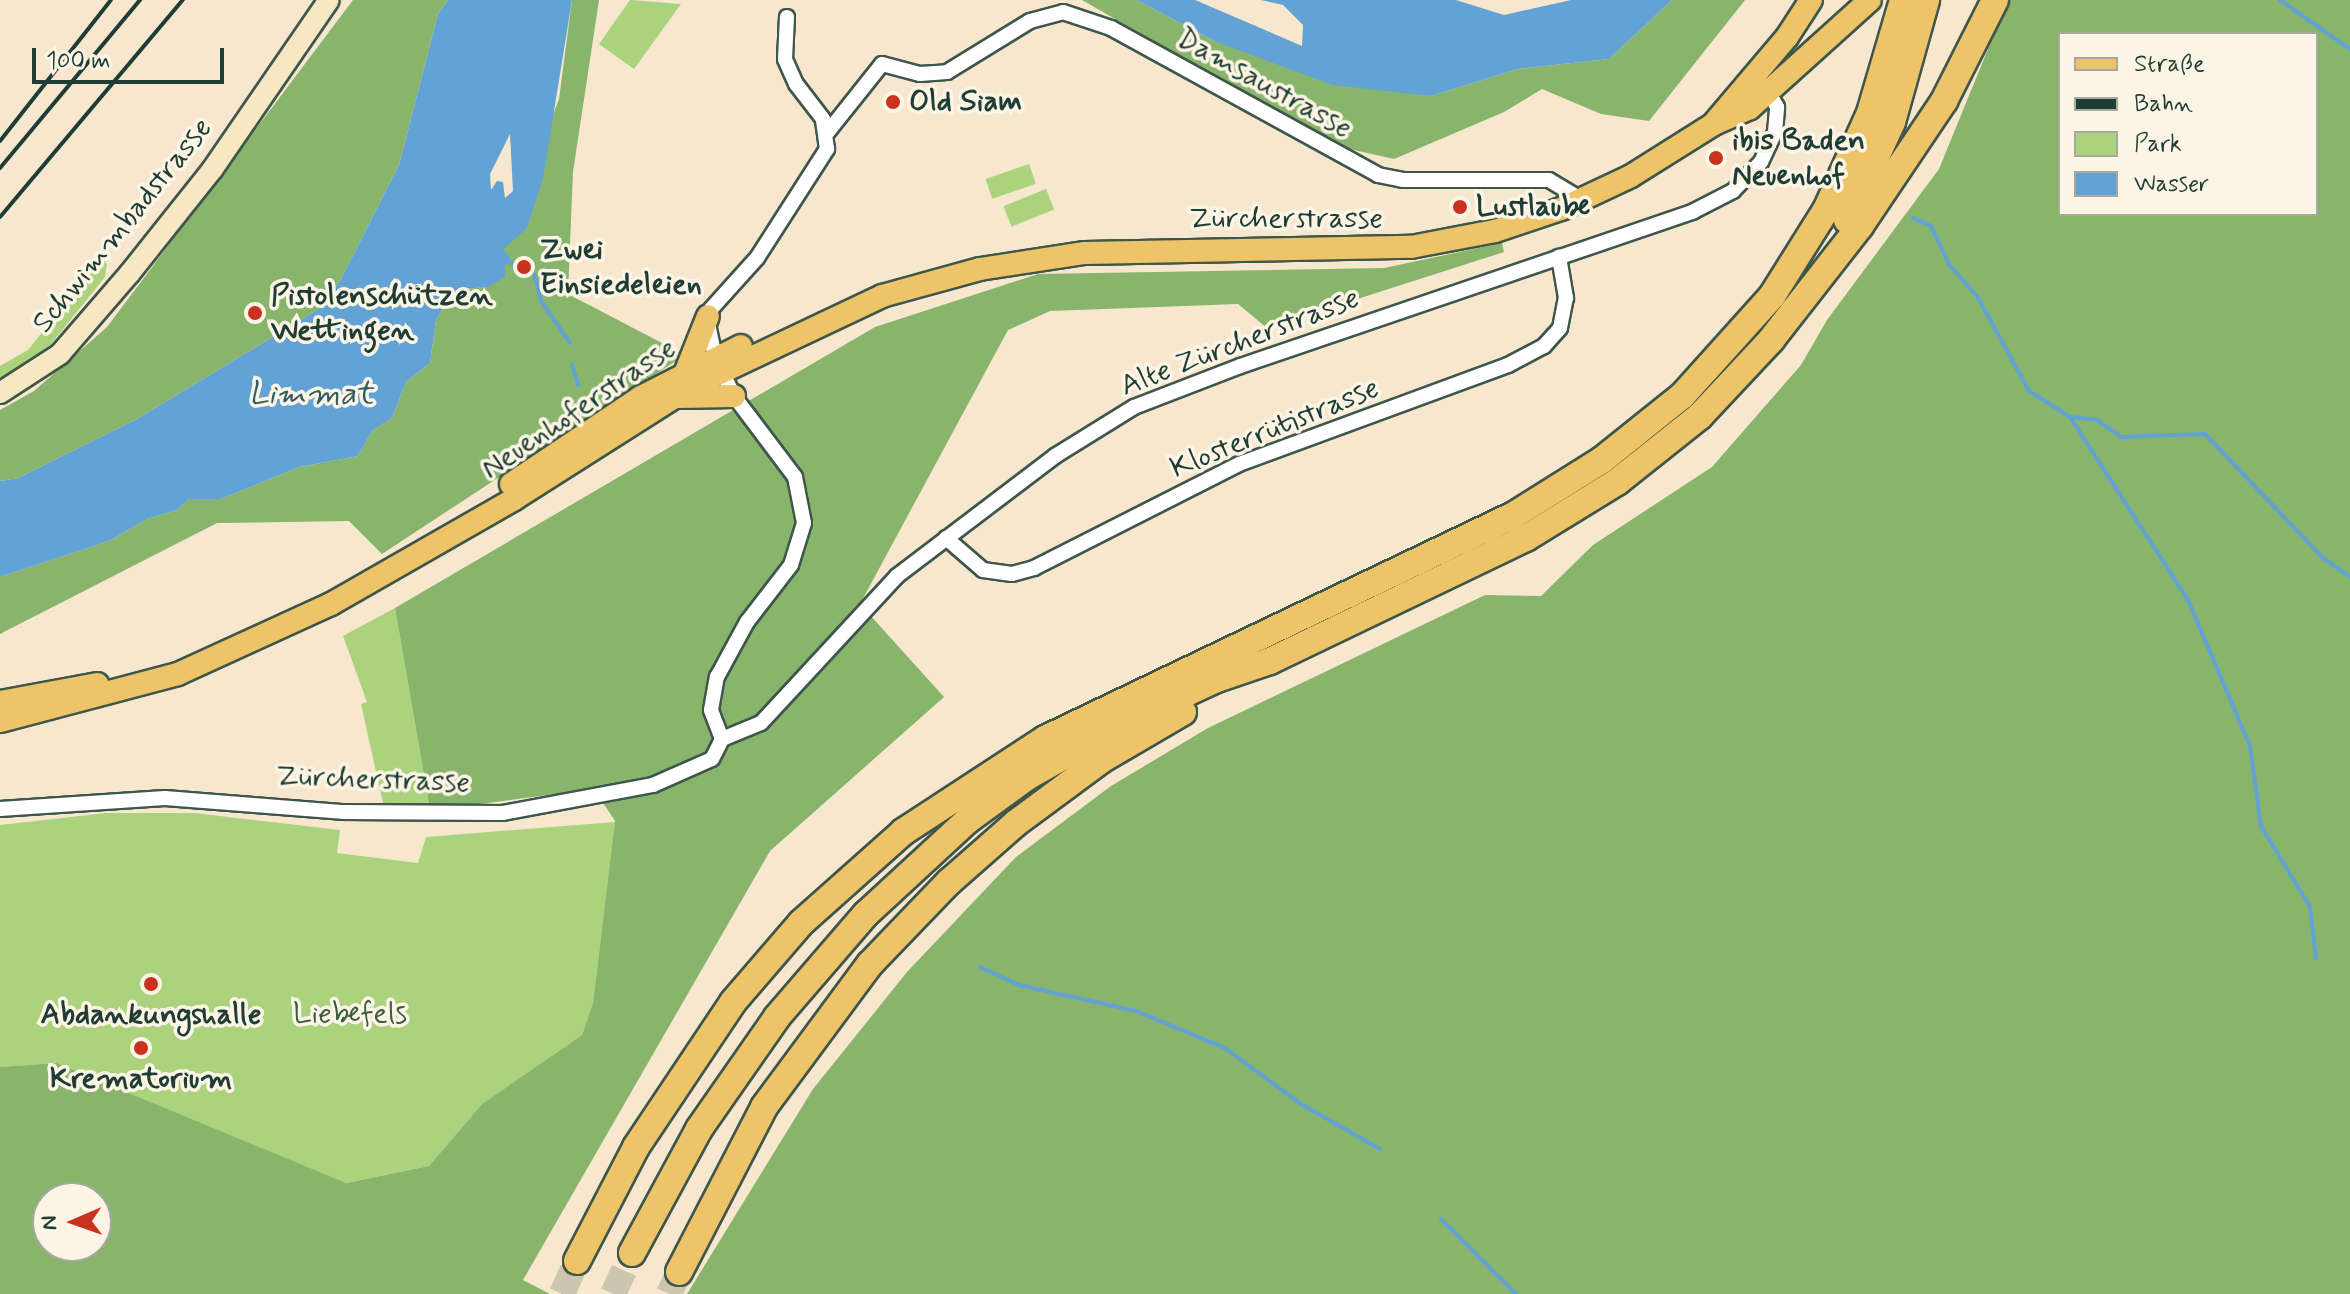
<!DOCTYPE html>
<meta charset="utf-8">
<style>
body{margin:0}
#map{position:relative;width:2350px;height:1294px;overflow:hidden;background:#f7e7cf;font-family:Mynerve,sans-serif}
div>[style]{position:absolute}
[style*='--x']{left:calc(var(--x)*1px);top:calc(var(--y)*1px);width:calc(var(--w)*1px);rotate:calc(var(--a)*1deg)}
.green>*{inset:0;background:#abd27c;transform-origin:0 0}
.forest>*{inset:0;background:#88b46c}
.water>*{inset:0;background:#62a2d5}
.stream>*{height:4px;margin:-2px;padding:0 2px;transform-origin:2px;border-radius:2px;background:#62a2d5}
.motorway-tunnel>*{height:26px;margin-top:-13px;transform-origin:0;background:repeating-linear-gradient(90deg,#ccc5b0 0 26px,transparent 0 39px)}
.roads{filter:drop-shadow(2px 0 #3f564b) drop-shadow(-2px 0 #3f564b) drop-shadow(0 2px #3f564b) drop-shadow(0 -2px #3f564b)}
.minor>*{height:14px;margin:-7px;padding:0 7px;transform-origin:7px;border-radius:7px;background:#fff}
.secondary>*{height:20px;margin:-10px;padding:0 10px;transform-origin:10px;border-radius:10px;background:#f8e7c3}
.primary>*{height:22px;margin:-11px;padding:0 11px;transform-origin:11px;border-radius:11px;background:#eec469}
.motorway>*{height:26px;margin:-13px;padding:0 13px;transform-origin:13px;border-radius:13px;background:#eec469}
.rail>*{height:4px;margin:-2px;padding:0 2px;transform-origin:2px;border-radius:2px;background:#1f3d34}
.dots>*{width:22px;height:22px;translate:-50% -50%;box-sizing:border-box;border:4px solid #fcf5e5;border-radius:50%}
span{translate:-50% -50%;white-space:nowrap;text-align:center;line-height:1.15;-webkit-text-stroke:7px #fcf5e5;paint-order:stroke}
.street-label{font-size:30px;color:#1f3d34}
.poi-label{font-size:30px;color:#1f3d34;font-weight:700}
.left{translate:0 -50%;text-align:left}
.park-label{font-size:30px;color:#3b5b42}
.water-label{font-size:32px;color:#335b64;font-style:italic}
.legend{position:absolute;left:2058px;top:32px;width:260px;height:184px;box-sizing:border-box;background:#fcf5e5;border:2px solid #a4ab9e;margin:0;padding:10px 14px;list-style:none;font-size:24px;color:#1f3d34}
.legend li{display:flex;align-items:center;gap:16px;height:40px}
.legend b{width:40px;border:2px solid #a4ab9e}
.north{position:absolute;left:32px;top:1182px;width:80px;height:80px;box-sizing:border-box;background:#fcf5e5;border:2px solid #a4ab9e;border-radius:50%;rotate:268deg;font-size:22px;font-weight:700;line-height:32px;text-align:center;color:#1f3d34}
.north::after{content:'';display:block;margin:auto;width:28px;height:36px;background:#c8321e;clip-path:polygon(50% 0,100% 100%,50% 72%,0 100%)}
.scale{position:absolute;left:32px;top:48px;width:192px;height:36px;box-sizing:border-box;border:4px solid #1f3d34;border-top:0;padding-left:10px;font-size:24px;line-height:28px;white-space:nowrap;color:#1f3d34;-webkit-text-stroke:6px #fcf5e5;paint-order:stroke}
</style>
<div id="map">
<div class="green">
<div style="clip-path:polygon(630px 0,681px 4px,634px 69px,599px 44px)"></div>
<div style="left:1029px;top:164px;width:21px;height:46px;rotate:71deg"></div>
<div style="left:1046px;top:189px;width:22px;height:46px;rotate:68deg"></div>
<div style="clip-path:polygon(102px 258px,107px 264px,105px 277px,51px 344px,29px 364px,0 378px,0 366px,28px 350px)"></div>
<div style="clip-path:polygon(395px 608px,429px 804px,383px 803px,361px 704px,367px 702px,343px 636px)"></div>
<div style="clip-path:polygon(107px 813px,195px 813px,340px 830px,337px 853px,418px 863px,426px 837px,615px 822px,593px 1003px,582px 1035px,482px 1104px,429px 1166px,345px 1183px,57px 1063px,0 1067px,0 825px)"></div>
</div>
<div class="forest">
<div style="clip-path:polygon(353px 0,448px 0,438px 14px,399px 165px,340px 281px,317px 310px,137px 419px,18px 478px,0 481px,0 410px,34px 391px,107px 327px)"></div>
<div style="clip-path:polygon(572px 0,599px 0,573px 172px,568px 294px,685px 355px,382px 554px,349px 521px,217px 523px,0 634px,0 577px,109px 541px,147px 519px,177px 510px,189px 499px,221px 499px,299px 467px,358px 456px,372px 431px,392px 418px,406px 382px,430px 363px,436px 320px,444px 306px,464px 289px,488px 287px,559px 99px)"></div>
<div style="clip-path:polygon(1082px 0,1137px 0,1214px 41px,1431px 96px,1518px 69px,1609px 59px,1672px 0,1745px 0,1649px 121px,1601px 114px,1542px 89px,1504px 112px,1394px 159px,1336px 146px)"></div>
<div style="clip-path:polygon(evenodd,2008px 0,2350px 0,2350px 1294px,687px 1294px,813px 1089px,907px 972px,1016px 857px,1111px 786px,1208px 728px,1485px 595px,1541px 596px,1593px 545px,1712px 467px,1801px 365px,1827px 320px,1939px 169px,2008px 0,2060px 34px,2316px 34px,2316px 214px,2060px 214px,2060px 34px)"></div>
<div style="clip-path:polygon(evenodd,1502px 243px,1504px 252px,1267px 328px,1238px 304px,1050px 311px,1008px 330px,860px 604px,944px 697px,770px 851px,523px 1280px,550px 1294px,0 1294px,0 1067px,57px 1063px,346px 1183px,429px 1166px,482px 1104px,582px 1035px,593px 1003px,615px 821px,594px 789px,472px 805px,429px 804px,395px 608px,875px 327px,1038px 274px,1384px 268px,1502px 243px,48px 1198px,96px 1198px,96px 1246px,48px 1246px,48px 1198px)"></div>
</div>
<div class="water">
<div style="clip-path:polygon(evenodd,448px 0,572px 0,543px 179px,527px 228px,503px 249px,511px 259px,505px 265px,505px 277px,488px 287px,464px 289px,444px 306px,436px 320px,430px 363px,406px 382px,392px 418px,372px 431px,358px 456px,299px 467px,221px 499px,189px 499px,177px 510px,147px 519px,109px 541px,0 577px,0 481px,18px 478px,137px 419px,317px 310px,340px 281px,399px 165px,438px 14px,448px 0,510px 134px,513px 191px,505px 198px,503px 182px,497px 181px,491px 190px,490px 174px,510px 134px)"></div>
<div style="clip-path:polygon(1137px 0,1195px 0,1302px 46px,1303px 25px,1283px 5px,1261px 0,1456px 0,1504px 15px,1571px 0,1672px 0,1609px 59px,1518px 69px,1431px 96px,1333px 85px,1214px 41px)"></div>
</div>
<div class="stream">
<div style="--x:2280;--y:0;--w:85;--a:35"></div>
<div style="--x:1913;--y:218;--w:20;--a:24"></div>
<div style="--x:1931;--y:226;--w:44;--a:64.6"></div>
<div style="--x:1950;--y:266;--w:40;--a:48"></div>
<div style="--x:1977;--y:296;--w:108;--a:61.3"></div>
<div style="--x:2029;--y:391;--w:49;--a:32.4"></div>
<div style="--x:2070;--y:417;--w:218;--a:57.2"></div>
<div style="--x:2188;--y:600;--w:159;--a:67"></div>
<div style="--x:2250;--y:746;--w:81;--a:82.2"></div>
<div style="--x:2261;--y:826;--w:95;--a:58.8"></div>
<div style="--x:2310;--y:907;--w:52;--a:83.4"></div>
<div style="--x:507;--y:261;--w:30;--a:26"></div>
<div style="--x:534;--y:274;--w:28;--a:75"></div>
<div style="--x:541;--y:301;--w:51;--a:55.4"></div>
<div style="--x:572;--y:365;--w:21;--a:73"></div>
<div style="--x:2070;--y:417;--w:27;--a:6"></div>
<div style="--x:2097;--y:420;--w:29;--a:35"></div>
<div style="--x:2121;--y:437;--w:84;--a:-2"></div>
<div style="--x:2205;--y:434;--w:171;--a:46.4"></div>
<div style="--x:2323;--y:558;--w:33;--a:35"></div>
<div style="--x:980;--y:967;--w:43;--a:24.8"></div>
<div style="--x:1019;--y:985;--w:120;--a:12.5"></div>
<div style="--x:1136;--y:1011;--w:96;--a:22.6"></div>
<div style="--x:1225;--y:1048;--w:94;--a:36.4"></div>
<div style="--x:1301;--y:1104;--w:91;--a:29.7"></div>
<div style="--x:1441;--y:1219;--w:106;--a:45"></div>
</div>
<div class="motorway-tunnel">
<div style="--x:562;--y:1294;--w:36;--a:-66"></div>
<div style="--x:613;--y:1294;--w:45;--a:-65.1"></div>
<div style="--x:669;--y:1294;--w:24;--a:-66"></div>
</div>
<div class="roads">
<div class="minor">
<div style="--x:827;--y:133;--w:88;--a:-51.4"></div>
<div style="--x:882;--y:64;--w:39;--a:15"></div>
<div style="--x:920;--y:74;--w:27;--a:-4"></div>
<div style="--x:947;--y:72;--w:97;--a:-31.6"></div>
<div style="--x:1030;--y:21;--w:34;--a:-15"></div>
<div style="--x:1063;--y:12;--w:51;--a:18.4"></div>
<div style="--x:1111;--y:28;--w:305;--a:28.8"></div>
<div style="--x:1378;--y:175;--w:25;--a:11"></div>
<div style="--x:1403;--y:180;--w:146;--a:0"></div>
<div style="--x:1549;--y:180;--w:39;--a:31"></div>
<div style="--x:946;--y:538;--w:49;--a:40.9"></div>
<div style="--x:983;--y:570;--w:29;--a:8"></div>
<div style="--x:1012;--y:574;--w:23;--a:-15"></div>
<div style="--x:1034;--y:568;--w:230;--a:-26.9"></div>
<div style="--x:1239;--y:464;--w:287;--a:-20.2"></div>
<div style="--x:1508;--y:365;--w:41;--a:-27.8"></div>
<div style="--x:1544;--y:346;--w:24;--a:-48"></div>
<div style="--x:1560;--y:328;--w:31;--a:-79"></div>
<div style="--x:1566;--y:298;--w:42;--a:-99.7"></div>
<div style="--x:722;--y:739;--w:42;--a:-22.3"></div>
<div style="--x:761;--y:723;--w:200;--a:-47.2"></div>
<div style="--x:897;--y:576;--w:198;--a:-37.2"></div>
<div style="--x:1055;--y:456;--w:93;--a:-31.8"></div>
<div style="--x:1134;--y:407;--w:114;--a:-21.1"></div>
<div style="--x:1240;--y:366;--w:478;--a:-18.8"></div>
<div style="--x:1692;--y:212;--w:46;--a:-27.1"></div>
<div style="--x:1733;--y:191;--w:40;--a:-46"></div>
<div style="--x:1761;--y:162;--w:33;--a:-65"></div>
<div style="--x:1775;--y:132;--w:25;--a:-85"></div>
<div style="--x:1777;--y:107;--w:24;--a:-120"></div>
<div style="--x:722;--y:739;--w:31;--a:-111"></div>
<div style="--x:711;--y:710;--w:34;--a:-80"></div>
<div style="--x:717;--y:677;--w:63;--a:-61.4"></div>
<div style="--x:747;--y:622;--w:72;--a:-52.3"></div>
<div style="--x:791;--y:565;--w:44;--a:-72.8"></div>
<div style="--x:804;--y:523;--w:47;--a:-101.1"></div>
<div style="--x:795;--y:477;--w:101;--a:-127"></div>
<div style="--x:734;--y:396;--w:43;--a:-116"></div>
<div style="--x:715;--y:357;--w:34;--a:-102"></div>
<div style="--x:708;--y:324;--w:15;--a:-79"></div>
<div style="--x:711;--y:309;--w:69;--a:-48"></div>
<div style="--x:757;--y:258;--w:130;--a:-57.3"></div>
<div style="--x:827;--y:149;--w:30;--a:-98"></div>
<div style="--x:823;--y:119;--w:44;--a:-127.6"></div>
<div style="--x:796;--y:84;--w:27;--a:-114"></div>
<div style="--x:785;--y:59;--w:42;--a:-87.3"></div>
<div style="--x:0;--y:809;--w:165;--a:-3.8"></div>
<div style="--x:165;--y:798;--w:180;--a:4.5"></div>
<div style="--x:344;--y:812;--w:158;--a:0.4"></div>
<div style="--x:502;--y:813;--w:154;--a:-10.5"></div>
<div style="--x:653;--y:785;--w:64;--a:-23.8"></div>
<div style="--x:712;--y:759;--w:22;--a:-63"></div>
</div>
<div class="secondary">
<div style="--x:0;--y:393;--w:72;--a:-33"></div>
<div style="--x:60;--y:354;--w:107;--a:-49.2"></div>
<div style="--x:130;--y:273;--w:132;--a:-51.5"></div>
<div style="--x:212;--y:170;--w:206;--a:-55.5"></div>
</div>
<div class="primary">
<div style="--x:1714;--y:123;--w:113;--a:-49.7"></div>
<div style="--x:1787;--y:37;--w:44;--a:-57"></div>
<div style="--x:686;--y:371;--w:59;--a:-68.2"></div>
<div style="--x:678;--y:397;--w:56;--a:-1"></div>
<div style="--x:511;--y:484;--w:156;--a:-33.8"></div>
<div style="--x:641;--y:397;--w:112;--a:-27"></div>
<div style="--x:0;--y:702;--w:99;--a:-10.5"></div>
<div style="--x:0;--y:721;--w:184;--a:-14.8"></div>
<div style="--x:178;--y:674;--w:168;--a:-24.6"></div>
<div style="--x:331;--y:604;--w:211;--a:-29.8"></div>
<div style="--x:514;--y:499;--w:211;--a:-32.4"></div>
<div style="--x:692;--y:386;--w:210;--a:-25.3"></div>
<div style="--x:882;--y:296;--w:102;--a:-15.4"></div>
<div style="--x:980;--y:269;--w:106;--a:-8.7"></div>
<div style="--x:1085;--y:253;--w:326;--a:-1.1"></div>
<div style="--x:1411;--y:247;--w:86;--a:-10.8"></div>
<div style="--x:1495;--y:231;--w:70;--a:-18.4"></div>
<div style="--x:1561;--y:209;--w:77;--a:-25.2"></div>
<div style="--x:1631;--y:176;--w:98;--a:-32.1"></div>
<div style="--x:1714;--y:124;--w:39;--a:-24"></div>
<div style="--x:1750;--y:108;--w:161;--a:-42"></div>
</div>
<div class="motorway">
<div style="--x:1847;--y:220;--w:108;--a:-65.3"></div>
<div style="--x:1892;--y:122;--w:127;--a:-74.4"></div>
<div style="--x:632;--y:1253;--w:141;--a:-61.6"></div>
<div style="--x:699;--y:1129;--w:136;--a:-55.1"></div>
<div style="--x:777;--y:1017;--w:136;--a:-49.2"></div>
<div style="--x:866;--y:914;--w:139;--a:-42.7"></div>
<div style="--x:968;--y:820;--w:73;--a:-36.1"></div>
<div style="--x:1027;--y:777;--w:109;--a:-29.6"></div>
<div style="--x:1122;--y:723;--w:105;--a:-24.9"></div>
<div style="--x:1217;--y:679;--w:56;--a:-18.8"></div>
<div style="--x:1270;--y:661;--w:284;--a:-25.7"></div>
<div style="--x:1526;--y:538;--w:107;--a:-31.6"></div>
<div style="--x:1617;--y:482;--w:106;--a:-38.5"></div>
<div style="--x:1700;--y:416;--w:104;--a:-46.9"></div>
<div style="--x:1771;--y:340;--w:145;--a:-52"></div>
<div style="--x:1860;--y:226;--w:151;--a:-56.1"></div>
<div style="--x:1944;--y:101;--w:113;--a:-63.2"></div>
<div style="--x:577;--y:1261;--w:128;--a:-62.6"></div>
<div style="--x:636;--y:1147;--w:174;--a:-56.2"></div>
<div style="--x:733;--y:1002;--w:104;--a:-49.3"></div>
<div style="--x:801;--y:923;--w:137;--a:-41.7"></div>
<div style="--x:903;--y:832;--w:170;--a:-33.2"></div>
<div style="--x:1045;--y:739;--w:520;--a:-25.53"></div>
<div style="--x:1514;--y:515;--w:104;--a:-32"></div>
<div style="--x:1602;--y:460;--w:102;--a:-38.7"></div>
<div style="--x:1682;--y:396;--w:135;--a:-48"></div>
<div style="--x:1772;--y:296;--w:102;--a:-57.9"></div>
<div style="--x:1826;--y:210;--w:107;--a:-65.6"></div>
<div style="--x:1870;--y:113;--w:118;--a:-73.7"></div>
<div style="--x:679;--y:1272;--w:186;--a:-62.7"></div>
<div style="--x:764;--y:1107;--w:178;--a:-53.5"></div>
<div style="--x:870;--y:964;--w:114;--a:-46.1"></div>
<div style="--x:949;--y:882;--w:89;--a:-41.4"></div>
<div style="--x:1016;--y:823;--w:106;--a:-36.5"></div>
<div style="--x:1101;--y:760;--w:95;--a:-30.3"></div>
</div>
</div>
<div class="rail">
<div style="--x:0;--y:141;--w:179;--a:-51.8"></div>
<div style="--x:0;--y:168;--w:219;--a:-50.2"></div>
<div style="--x:0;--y:217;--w:284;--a:-49.9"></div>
</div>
<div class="dots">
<div style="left:893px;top:102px;background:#c8321e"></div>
<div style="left:1716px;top:158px;background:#c8321e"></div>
<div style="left:1460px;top:207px;background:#c8321e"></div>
<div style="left:524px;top:267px;background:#c8321e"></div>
<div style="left:255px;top:313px;background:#c8321e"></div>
<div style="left:151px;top:984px;background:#c8321e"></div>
<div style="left:141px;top:1048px;background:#c8321e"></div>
</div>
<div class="street-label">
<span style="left:1264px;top:84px;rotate:29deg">Damsaustrasse</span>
<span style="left:1286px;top:219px">Zürcherstrasse</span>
<span style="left:123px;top:226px;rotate:-51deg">Schwimmbadstrasse</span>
<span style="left:1240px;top:343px;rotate:-21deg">Alte Zürcherstrasse</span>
<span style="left:579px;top:409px;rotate:-34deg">Neuenhoferstrasse</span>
<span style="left:1275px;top:429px;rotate:-22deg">Klosterrütistrasse</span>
<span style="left:373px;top:780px;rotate:2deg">Zürcherstrasse</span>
</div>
<div class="poi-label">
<span class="left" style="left:909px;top:102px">Old Siam</span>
<span class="left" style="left:1732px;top:158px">ibis Baden<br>Neuenhof</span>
<span class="left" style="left:1476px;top:207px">Lustlaube</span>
<span class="left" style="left:540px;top:267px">Zwei<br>Einsiedeleien</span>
<span class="left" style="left:271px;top:313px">Pistolenschützen<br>Wettingen</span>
<span style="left:151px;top:1015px">Abdankungshalle</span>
<span style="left:141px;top:1079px">Krematorium</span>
</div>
<div class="park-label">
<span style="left:350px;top:1014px">Liebefels</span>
</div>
<div class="water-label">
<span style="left:311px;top:394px">Limmat</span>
</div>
<ul class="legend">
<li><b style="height:10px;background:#eec469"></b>Straße</li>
<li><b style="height:10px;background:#1f3d34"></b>Bahn</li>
<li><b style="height:22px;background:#abd27c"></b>Park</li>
<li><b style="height:22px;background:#62a2d5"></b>Wasser</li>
</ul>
<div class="north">N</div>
<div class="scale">100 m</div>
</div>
